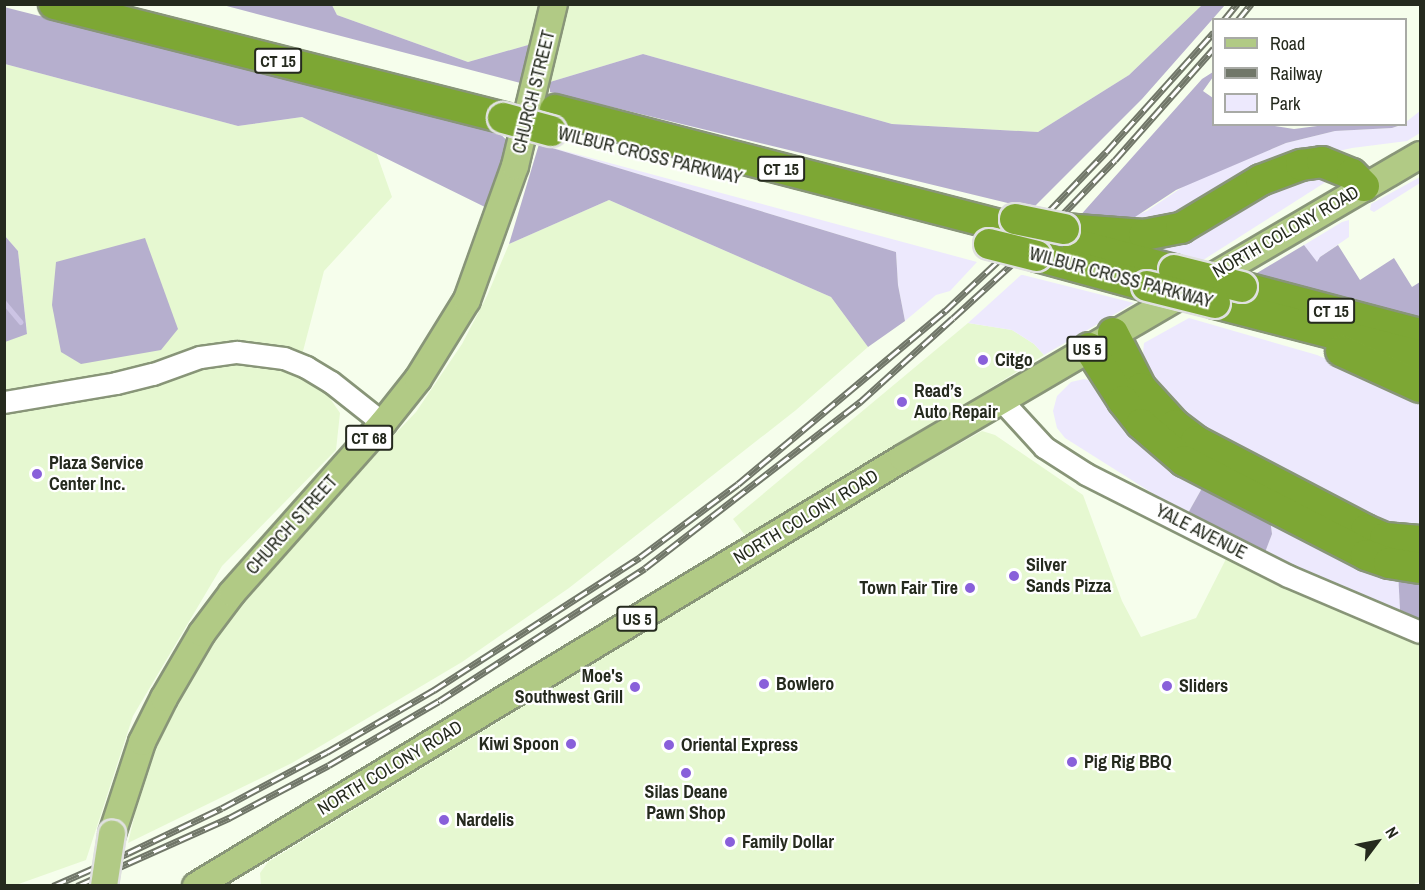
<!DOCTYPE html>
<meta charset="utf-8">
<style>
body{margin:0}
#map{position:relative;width:1425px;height:890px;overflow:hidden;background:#f6feec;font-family:"Archivo Narrow",sans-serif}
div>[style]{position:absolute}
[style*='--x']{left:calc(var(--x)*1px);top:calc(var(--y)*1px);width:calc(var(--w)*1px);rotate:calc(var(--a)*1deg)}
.built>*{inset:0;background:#e6f8d1}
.green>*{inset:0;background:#ede9fd}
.forest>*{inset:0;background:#b6afce}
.stream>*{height:4.5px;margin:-2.25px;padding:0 2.25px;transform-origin:2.25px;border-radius:2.25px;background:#ccc4e4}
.roads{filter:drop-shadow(2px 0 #889578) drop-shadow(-2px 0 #889578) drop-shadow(0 2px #889578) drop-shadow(0 -2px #889578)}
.minor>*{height:21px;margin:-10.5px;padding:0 10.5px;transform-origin:10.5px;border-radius:10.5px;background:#fff}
.major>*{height:26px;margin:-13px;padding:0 13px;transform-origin:13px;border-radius:13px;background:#b1ca85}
.highway>*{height:30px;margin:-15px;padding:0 15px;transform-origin:15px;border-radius:15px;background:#7da734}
.rail>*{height:7px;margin-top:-3.5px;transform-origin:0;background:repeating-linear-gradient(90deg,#fff 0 14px,#717769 0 28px);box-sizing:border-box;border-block:2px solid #717769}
.bridges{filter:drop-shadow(2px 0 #e0e1e0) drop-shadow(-2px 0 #e0e1e0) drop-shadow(0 2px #e0e1e0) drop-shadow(0 -2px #e0e1e0)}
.major-bridge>*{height:26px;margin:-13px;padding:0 13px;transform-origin:13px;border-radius:13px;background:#b1ca85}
.highway-bridge>*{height:30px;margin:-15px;padding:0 15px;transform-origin:15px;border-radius:15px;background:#7da734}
.dots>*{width:16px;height:16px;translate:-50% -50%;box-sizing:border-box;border:3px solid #fff;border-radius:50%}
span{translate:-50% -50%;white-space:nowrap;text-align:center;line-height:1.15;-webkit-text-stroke:4.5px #fff;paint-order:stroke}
.shield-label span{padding:2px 4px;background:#fff;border:2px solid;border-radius:4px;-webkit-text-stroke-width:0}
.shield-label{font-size:16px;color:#252a1e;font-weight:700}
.street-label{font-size:18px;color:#252a1e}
.poi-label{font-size:18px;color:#252a1e;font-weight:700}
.left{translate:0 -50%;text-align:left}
.right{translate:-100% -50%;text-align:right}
.frame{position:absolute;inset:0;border:6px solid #252a1e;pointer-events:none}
.legend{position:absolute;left:1212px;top:18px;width:195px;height:108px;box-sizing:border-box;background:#fff;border:2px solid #a8aaa5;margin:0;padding:8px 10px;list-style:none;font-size:18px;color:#252a1e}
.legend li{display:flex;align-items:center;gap:12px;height:30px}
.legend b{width:30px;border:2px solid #a8aaa5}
.north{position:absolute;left:1347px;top:812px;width:60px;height:60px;-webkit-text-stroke:4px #fff;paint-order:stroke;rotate:58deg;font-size:16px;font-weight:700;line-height:24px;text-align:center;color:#252a1e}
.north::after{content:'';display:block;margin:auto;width:21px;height:27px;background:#252a1e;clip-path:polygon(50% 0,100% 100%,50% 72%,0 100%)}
</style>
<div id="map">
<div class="built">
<div style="clip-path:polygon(332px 5px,544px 5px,535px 43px,468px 62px,337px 15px)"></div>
<div style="clip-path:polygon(569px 5px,1202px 5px,1129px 75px,1038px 132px,892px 124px,643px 54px,550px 82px)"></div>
<div style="clip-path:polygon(5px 64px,238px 126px,302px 117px,376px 152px,392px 197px,324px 271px,297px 374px,327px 394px,340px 413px,336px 450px,222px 566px,133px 716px,86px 860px,13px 886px,4px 885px,4px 342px,27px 333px,18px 251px,5px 236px)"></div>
<div style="clip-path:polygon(609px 200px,831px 297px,868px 347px,796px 410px,569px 588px,462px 662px,292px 763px,128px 843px,142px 784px,162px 726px,215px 641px,259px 577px,416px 412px,462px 344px,487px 296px,509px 244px)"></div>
<div style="clip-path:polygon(968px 323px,1012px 330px,1034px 344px,1044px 355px,747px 538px,733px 519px)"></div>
<div style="clip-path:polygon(982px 431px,995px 435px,1083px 495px,1122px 601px,1141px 637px,1196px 618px,1226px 559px,1420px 641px,1420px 882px,1411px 885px,261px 886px,260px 873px,268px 862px,874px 493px)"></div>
</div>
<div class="green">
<div style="clip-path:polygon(1420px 111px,1420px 133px,1407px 141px,1352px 148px,1312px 157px,1161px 224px,1124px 220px,1147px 211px,1187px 184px,1286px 143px,1335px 131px,1392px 128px,1406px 124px,1406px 122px)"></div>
<div style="clip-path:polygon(539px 144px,977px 262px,950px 291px,936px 295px,905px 321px,898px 285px,896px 252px)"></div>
<div style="clip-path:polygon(1310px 173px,1332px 178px,1200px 262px,1141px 245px,1258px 192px)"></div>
<div style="clip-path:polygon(1420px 177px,1420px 183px,1374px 212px,1370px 210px,1371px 204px)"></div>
<div style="clip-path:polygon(1349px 220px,1349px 237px,1320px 257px,1317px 263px,1304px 245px,1342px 222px)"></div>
<div style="clip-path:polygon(1021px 275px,1023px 275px,1134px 303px,1044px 355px,1034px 344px,1012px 330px,968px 323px)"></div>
<div style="clip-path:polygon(1189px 318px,1317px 355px,1420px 398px,1420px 534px,1397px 532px,1210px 434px,1155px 390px,1142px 361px,1144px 343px)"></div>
<div style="clip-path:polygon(1084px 379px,1095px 381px,1206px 481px,1187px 515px,1065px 438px,1057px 428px,1053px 411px,1057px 396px,1071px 382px)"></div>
<div style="clip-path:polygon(1269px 511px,1398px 571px,1400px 610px,1264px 555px,1272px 534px)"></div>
</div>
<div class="forest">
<div style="clip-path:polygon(223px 5px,332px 5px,337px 15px,468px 62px,535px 43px,532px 86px)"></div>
<div style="clip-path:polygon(1202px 5px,1225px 5px,1142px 99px,1032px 209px,550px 92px,550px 82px,643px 54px,892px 124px,1038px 132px,1129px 75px)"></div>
<div style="clip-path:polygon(4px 7px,498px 132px,511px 144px,491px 210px,302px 117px,238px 126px,5px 64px)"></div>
<div style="clip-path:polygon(1213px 72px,1213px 77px,1203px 91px,1213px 98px,1214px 124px,1268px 125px,1294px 129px,1325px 125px,1401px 125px,1392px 128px,1335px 131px,1286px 143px,1176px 190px,1135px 217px,1124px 220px,1078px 218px,1202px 79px)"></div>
<div style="clip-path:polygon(539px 144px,896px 252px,898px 285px,905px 321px,868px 347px,831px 297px,609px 200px,509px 244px)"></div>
<div style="clip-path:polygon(5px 236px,18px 251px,27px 334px,5px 342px)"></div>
<div style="clip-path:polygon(145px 238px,178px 329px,161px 350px,81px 364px,61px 352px,52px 305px,56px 262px)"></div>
<div style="clip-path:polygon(1304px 245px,1317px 262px,1320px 257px,1338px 245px,1360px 280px,1394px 258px,1412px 287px,1420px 282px,1420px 317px,1252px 276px)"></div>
<div style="clip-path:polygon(1206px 481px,1269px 511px,1272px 534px,1264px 555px,1187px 515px)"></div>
<div style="clip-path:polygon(1398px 571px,1420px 571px,1420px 619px,1400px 610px)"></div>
</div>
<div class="stream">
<div style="--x:4;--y:302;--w:26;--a:50"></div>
</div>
<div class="roads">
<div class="minor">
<div style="--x:1001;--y:400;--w:64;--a:47.5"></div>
<div style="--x:1044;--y:447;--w:50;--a:32.7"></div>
<div style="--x:1086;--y:474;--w:226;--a:26.8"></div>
<div style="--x:1288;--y:576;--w:143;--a:23"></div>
<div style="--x:4;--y:402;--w:114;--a:-9.6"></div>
<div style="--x:116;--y:383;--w:38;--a:-14"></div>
<div style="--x:153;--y:374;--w:50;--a:-19.9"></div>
<div style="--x:200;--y:357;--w:37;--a:-8"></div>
<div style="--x:237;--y:352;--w:47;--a:7.3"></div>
<div style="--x:284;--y:358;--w:24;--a:22"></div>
<div style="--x:306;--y:367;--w:29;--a:31"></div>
<div style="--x:331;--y:382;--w:66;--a:38.3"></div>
</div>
<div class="major">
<div style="--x:112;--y:834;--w:97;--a:-71.9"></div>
<div style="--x:142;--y:742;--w:49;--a:-63.4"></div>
<div style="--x:164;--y:698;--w:75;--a:-59.7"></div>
<div style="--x:202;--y:633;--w:50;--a:-53.1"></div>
<div style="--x:232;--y:593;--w:227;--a:-48.4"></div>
<div style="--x:383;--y:423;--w:56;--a:-51.5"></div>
<div style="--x:418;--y:379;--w:93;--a:-58.2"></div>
<div style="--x:467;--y:300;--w:142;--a:-70.3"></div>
<div style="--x:515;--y:166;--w:167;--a:-76.5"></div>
<div style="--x:196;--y:886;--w:826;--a:-31.19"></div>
<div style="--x:903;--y:458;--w:599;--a:-30.37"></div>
</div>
<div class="highway">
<div style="--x:54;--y:4;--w:463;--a:14.2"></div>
<div style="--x:555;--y:110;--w:467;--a:14.5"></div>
<div style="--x:1064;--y:229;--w:80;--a:4.3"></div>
<div style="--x:1144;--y:235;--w:38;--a:-11"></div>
<div style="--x:1181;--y:228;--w:93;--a:-31"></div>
<div style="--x:1261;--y:180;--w:43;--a:-20.6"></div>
<div style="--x:1301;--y:165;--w:21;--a:-8"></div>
<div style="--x:1322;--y:162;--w:32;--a:22"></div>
<div style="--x:1352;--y:174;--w:17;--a:45"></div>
<div style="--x:1078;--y:245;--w:99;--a:14.6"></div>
<div style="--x:1037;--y:256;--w:114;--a:15.3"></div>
<div style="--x:1242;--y:287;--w:184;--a:14.8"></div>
<div style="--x:1215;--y:303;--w:212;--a:14.5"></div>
<div style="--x:1113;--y:333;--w:62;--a:63"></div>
<div style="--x:1141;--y:388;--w:50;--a:47.4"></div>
<div style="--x:1175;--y:425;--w:26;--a:37"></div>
<div style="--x:1196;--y:441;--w:192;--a:27.6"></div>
<div style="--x:1366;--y:530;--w:21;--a:23"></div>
<div style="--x:1385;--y:538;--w:35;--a:5"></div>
<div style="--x:1089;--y:348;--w:63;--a:57.3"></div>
<div style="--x:1123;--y:401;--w:29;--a:52"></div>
<div style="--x:1141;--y:424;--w:57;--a:40.7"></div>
<div style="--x:1184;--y:461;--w:205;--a:27.3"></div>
<div style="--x:1366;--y:555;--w:24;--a:19"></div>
<div style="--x:1389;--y:563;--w:31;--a:9"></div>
<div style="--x:1341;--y:351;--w:87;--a:24.5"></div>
</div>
</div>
<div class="rail">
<div style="--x:1224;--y:20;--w:21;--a:-51"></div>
<div style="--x:1238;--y:20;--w:21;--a:-51"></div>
<div style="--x:53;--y:886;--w:82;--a:-23.7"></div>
<div style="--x:128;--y:853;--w:104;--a:-25.6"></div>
<div style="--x:222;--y:808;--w:119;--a:-28.1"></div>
<div style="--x:327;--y:752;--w:124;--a:-30.1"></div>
<div style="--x:434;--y:690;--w:245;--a:-32.8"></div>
<div style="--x:640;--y:557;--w:122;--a:-36.7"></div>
<div style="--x:738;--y:484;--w:270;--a:-39.9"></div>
<div style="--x:945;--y:311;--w:115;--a:-43.2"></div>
<div style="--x:1029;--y:232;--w:111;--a:-46.1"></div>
<div style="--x:1106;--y:152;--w:161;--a:-48"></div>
<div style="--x:77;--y:886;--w:167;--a:-24.1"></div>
<div style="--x:229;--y:818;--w:113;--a:-27.9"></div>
<div style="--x:329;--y:765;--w:127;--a:-30.2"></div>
<div style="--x:439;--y:701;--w:245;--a:-32.8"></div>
<div style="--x:645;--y:568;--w:272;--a:-37.7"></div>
<div style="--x:860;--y:402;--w:125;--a:-42.1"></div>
<div style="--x:953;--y:318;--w:111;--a:-42.4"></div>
<div style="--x:1035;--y:243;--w:115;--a:-46.1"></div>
<div style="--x:1115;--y:160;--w:149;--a:-48.5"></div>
</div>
<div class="bridges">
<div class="major-bridge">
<div style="--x:104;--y:886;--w:53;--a:-81.3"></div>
</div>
<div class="highway-bridge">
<div style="--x:503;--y:118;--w:50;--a:15.2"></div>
<div style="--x:1015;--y:219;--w:50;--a:11.5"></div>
<div style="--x:989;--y:244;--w:49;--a:14"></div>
<div style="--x:1174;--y:270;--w:70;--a:14"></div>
<div style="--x:1147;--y:286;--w:70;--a:14"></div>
</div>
</div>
<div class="dots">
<div style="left:983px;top:360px;background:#8960da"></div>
<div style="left:902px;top:402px;background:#8960da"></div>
<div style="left:37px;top:474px;background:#8960da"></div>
<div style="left:1014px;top:576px;background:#8960da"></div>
<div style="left:970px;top:588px;background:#8960da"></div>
<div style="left:764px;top:684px;background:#8960da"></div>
<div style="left:1167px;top:686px;background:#8960da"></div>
<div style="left:635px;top:687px;background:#8960da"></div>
<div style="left:571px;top:744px;background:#8960da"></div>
<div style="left:669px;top:745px;background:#8960da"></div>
<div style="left:1072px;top:762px;background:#8960da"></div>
<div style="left:686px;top:773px;background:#8960da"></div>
<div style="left:444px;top:820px;background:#8960da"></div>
<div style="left:730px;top:842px;background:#8960da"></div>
</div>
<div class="shield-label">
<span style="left:278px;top:61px">CT 15</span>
<span style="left:781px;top:169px">CT 15</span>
<span style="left:1331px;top:311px">CT 15</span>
<span style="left:1087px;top:349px">US 5</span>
<span style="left:369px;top:438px">CT 68</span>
<span style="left:637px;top:619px">US 5</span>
</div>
<div class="street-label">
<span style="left:534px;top:92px;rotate:-76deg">CHURCH STREET</span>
<span style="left:650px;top:156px;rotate:14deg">WILBUR CROSS PARKWAY</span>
<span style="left:1286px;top:232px;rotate:-30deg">NORTH COLONY ROAD</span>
<span style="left:1121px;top:278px;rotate:15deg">WILBUR CROSS PARKWAY</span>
<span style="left:806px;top:517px;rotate:-31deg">NORTH COLONY ROAD</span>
<span style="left:292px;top:525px;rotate:-48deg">CHURCH STREET</span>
<span style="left:1201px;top:532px;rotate:27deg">YALE AVENUE</span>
<span style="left:390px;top:768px;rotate:-31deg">NORTH COLONY ROAD</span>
</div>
<div class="poi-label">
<span class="left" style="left:995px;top:360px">Citgo</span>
<span class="left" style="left:914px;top:402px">Read’s<br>Auto Repair</span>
<span class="left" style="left:49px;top:474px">Plaza Service<br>Center Inc.</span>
<span class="left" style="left:1026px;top:576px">Silver<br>Sands Pizza</span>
<span class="right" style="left:958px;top:588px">Town Fair Tire</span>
<span class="right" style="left:623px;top:687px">Moe's<br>Southwest Grill</span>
<span class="left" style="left:776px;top:684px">Bowlero</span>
<span class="left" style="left:1179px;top:686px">Sliders</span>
<span class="right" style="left:559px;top:744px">Kiwi Spoon</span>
<span class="left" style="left:681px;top:745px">Oriental Express</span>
<span class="left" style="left:1084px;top:762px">Pig Rig BBQ</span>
<span style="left:686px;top:803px">Silas Deane<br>Pawn Shop</span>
<span class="left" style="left:456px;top:820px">Nardelis</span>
<span class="left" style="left:742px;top:842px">Family Dollar</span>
</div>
<div class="frame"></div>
<ul class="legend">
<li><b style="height:8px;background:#b1ca85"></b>Road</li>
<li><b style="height:8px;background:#717769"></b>Railway</li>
<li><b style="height:16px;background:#ede9fd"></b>Park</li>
</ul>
<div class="north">N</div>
</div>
